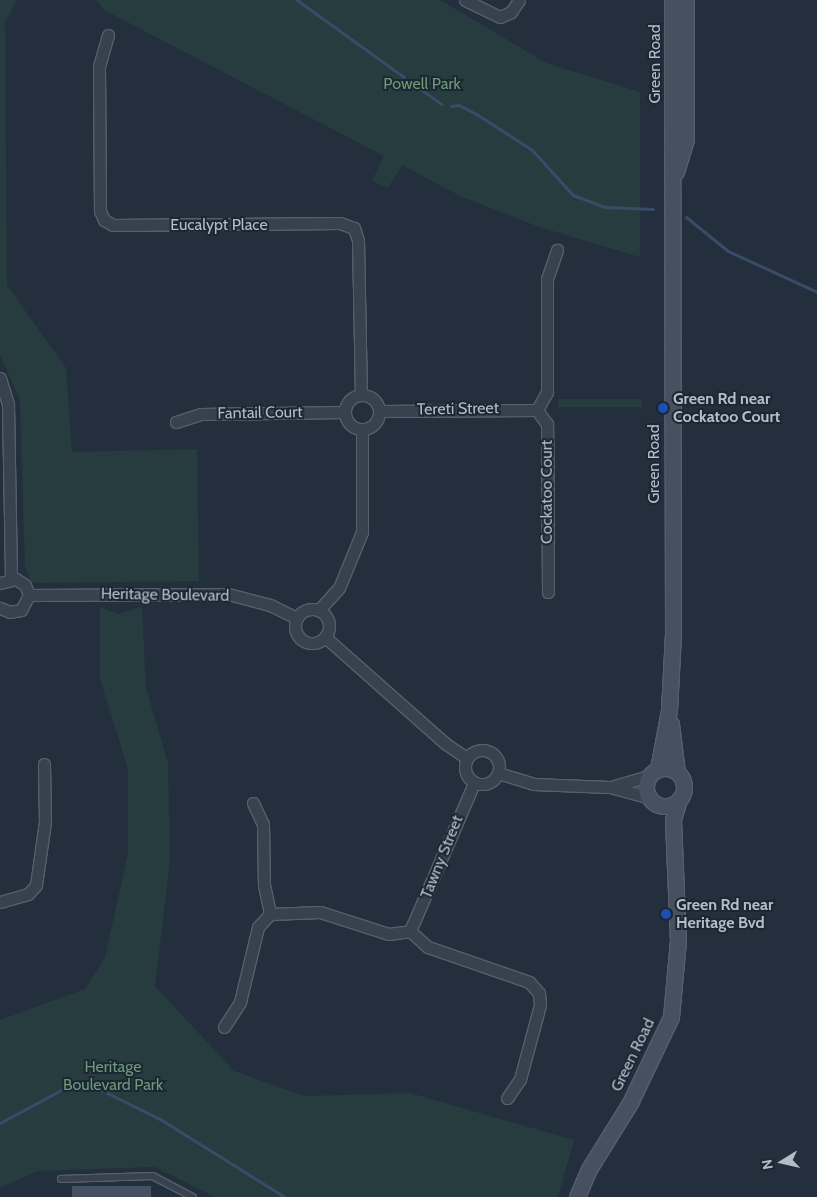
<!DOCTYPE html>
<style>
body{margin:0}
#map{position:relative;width:817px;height:1197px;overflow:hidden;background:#242f3e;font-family:Cabin,sans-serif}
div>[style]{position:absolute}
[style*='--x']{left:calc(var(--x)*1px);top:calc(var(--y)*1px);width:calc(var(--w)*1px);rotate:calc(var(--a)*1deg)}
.green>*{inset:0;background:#263c3f;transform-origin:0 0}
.stream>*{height:3px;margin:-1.5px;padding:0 1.5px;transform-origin:1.5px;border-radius:1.5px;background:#394c67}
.building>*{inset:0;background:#455162;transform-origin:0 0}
.roads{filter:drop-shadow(1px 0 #565f6c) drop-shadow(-1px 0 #565f6c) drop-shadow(0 1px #565f6c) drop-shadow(0 -1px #565f6c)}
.lane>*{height:5.5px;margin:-2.75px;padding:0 2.75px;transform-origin:2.75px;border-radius:2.75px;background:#38414e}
.street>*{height:11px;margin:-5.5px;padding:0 5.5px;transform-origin:5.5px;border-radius:5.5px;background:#38414e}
.street>.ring{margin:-5.5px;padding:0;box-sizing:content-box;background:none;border:11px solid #38414e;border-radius:50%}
.secondary>*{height:15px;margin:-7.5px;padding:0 7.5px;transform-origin:7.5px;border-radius:7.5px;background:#465061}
.secondary>.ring{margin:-7.5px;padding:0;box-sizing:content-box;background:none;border:15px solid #465061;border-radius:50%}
.dots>*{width:14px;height:14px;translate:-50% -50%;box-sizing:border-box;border:2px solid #1d2633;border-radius:50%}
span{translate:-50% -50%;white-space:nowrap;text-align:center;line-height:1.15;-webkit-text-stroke:4px #1d2633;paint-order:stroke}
.street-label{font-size:16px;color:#b4bcc9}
.park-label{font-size:16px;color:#6b9a76}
.poi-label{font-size:16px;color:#b4bcc9;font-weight:700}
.left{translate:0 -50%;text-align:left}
.north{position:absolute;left:757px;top:1137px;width:50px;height:50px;-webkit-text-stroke:4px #1d2633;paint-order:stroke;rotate:260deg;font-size:14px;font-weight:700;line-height:20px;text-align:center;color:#b4bcc9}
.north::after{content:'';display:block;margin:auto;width:18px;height:22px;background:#b4bcc9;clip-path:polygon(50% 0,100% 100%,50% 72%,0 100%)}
</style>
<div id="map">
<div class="green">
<div style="clip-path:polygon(0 0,17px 0,5px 22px,7px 285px,66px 368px,72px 452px,197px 449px,199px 581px,38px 583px,31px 582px,25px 567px,20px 400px,0 355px)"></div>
<div style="clip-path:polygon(96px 0,440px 0,546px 63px,640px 92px,640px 257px,539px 227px,460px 196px,402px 165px,388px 188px,372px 181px,384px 156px,104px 10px)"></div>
<div style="left:558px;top:399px;width:84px;height:8px"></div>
<div style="clip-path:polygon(100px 607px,118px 614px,142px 607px,146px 688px,168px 763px,170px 861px,155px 986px,234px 1071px,304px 1096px,410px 1093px,574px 1140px,558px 1197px,215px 1197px,155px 1167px,37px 1171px,0 1188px,0 1020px,85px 989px,105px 957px,128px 853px,128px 769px,100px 679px)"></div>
</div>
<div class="stream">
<div style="--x:297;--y:0;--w:178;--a:35.8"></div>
<div style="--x:451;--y:106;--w:8;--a:-7"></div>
<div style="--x:459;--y:105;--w:21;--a:28"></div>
<div style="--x:478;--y:115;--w:64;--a:32.9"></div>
<div style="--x:532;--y:150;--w:61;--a:47.7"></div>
<div style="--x:573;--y:195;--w:34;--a:21"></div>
<div style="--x:605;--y:207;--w:48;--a:2.4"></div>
<div style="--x:686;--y:217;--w:54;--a:39"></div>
<div style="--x:728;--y:251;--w:98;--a:24.7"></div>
<div style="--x:0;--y:1123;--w:72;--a:-28.4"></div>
<div style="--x:63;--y:1089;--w:32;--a:-4"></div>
<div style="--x:95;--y:1087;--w:72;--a:26.2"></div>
<div style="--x:160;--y:1119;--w:147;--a:32"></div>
</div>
<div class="building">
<div style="left:151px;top:1186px;width:11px;height:79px;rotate:90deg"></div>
</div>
<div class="roads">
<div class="lane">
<div style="--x:61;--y:1179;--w:92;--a:-1.9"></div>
<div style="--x:153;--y:1176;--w:45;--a:27.7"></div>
</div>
<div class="street">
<div style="--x:465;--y:0;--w:39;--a:26"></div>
<div style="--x:500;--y:17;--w:12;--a:-24"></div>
<div style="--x:511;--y:12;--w:14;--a:-56"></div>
<div style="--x:108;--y:35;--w:33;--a:106"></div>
<div style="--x:99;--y:67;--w:144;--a:89.6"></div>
<div style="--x:100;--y:211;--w:10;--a:66"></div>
<div style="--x:104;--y:220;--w:10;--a:29"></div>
<div style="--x:113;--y:225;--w:227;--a:-0.5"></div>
<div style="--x:340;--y:223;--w:15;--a:20"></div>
<div style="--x:354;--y:228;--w:13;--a:72"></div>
<div style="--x:358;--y:240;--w:154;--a:88.9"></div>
<div style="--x:0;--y:378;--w:28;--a:73"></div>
<div style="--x:8;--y:405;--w:173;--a:89"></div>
<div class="ring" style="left:345px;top:395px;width:23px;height:23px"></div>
<div style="--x:379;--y:411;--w:158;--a:-0.4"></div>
<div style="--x:176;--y:422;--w:26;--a:-18"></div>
<div style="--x:201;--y:414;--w:144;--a:-0.8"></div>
<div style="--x:0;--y:583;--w:16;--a:-14"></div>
<div style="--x:16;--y:579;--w:11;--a:34"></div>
<div style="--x:25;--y:585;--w:11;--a:68"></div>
<div style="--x:29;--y:595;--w:17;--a:118"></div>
<div style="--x:21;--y:610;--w:11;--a:170"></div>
<div style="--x:10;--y:612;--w:11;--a:-158"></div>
<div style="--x:548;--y:592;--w:168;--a:-90.3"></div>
<div style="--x:547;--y:424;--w:17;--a:-126"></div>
<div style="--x:537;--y:410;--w:21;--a:-61"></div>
<div style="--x:547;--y:392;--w:113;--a:-90"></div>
<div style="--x:547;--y:279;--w:31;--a:-71"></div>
<div style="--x:29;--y:595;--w:199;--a:-0.3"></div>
<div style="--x:228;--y:594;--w:43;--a:14.7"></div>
<div style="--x:270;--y:605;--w:30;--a:26"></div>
<div class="ring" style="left:295px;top:609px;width:23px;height:23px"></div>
<div style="--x:319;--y:610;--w:30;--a:-48"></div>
<div style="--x:339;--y:588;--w:61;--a:-67.7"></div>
<div style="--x:362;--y:532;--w:103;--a:-90"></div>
<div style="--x:325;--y:637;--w:162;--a:41.5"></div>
<div style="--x:446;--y:744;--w:25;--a:34"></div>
<div class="ring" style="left:465px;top:750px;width:23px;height:23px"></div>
<div style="--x:498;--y:773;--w:37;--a:17"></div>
<div style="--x:533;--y:784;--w:77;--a:2.2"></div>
<div style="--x:610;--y:787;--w:39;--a:15"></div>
<div style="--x:614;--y:786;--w:36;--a:-16"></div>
<div style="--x:253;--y:803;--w:23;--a:65"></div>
<div style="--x:263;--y:824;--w:61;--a:89.1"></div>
<div style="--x:264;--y:885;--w:30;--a:78"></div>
<div style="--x:0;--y:902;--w:29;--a:-16"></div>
<div style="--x:28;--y:894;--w:12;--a:-48"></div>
<div style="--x:36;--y:885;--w:64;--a:-81.9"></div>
<div style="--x:45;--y:822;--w:58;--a:-91"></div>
<div style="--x:410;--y:931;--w:161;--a:-66.6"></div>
<div style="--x:224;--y:1027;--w:30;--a:-57"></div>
<div style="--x:240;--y:1002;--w:77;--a:-76.5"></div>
<div style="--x:258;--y:927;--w:18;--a:-47"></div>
<div style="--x:270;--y:914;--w:50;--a:-2.3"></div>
<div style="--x:320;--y:912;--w:72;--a:17.7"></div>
<div style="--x:389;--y:934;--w:21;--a:-8"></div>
<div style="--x:410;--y:931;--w:24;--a:42"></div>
<div style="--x:428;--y:947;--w:107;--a:19.1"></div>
<div style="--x:529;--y:982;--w:15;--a:48"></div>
<div style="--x:539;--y:993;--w:12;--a:85"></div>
<div style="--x:540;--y:1005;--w:77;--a:105.1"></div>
<div style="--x:520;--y:1079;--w:23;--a:124"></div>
</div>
<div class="secondary">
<div style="--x:676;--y:172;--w:34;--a:-73"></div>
<div style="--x:686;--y:139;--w:139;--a:-90"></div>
<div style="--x:671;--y:724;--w:48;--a:82.9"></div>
<div class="ring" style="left:646px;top:768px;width:23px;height:23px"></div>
<div style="--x:658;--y:769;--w:60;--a:-79.4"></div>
<div style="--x:669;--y:710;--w:76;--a:-87"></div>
<div style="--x:673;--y:634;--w:634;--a:-90.09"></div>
<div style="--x:577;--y:1197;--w:30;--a:-67"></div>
<div style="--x:589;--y:1169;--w:78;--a:-58.2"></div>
<div style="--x:630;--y:1103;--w:95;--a:-64.5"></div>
<div style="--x:671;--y:1017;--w:77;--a:-84.8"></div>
<div style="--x:678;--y:940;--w:120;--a:-92.4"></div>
<div style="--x:673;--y:820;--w:19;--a:-74"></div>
</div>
</div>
<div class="dots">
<div style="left:663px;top:408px;background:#1a4fb4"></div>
<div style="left:666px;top:914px;background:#1a4fb4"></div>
</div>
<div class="street-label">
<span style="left:655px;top:64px;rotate:-90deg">Green Road</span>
<span style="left:219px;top:225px">Eucalypt Place</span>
<span style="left:458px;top:409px;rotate:-1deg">Tereti Street</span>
<span style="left:260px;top:413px;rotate:-1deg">Fantail Court</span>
<span style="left:654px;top:464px;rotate:-90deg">Green Road</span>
<span style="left:547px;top:492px;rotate:-90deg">Cockatoo Court</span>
<span style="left:165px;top:595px;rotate:1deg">Heritage Boulevard</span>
<span style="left:442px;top:857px;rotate:-68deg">Tawny Street</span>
<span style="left:633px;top:1055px;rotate:-64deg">Green Road</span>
</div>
<div class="park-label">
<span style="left:422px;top:84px">Powell Park</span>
<span style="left:113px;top:1076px">Heritage<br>Boulevard Park</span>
</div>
<div class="poi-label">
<span class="left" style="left:673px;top:408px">Green Rd near<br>Cockatoo Court</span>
<span class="left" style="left:676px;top:914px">Green Rd near<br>Heritage Bvd</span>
</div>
<div class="north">N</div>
</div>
